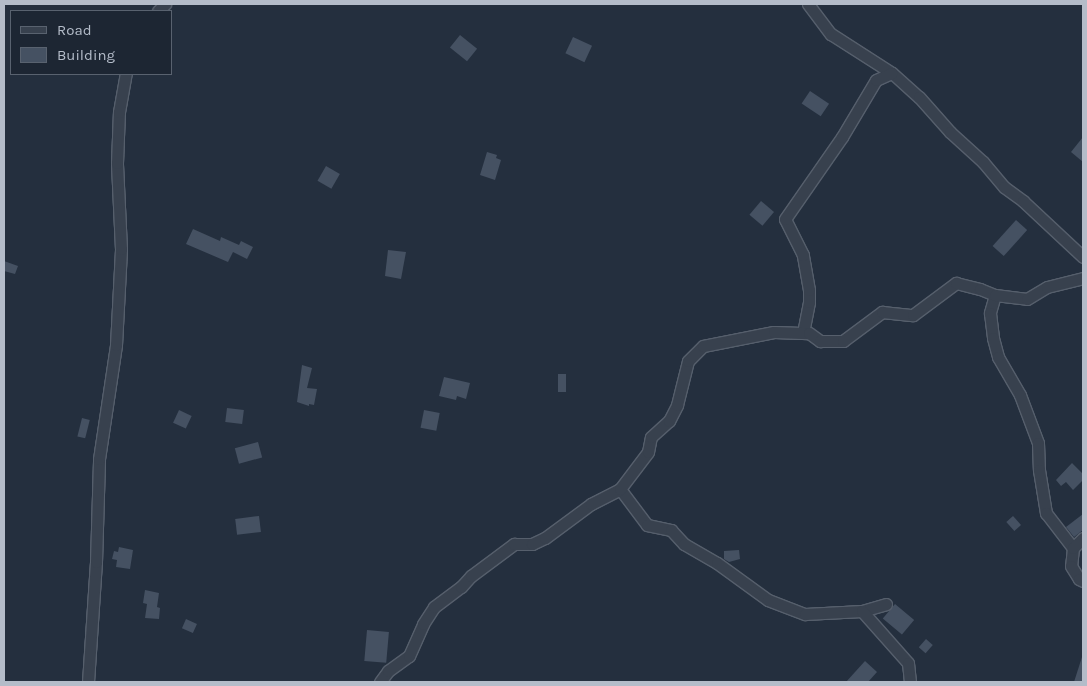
<!DOCTYPE html>
<style>
body{margin:0}
#map{position:relative;width:1087px;height:686px;overflow:hidden;background:#242f3e;font-family:Karla,sans-serif}
div>[style]{position:absolute}
[style*='--x']{left:calc(var(--x)*1px);top:calc(var(--y)*1px);width:calc(var(--w)*1px);rotate:calc(var(--a)*1deg)}
.building>*{inset:0;background:#455162;transform-origin:0 0}
.roads{filter:drop-shadow(1px 0 #565f6c) drop-shadow(-1px 0 #565f6c) drop-shadow(0 1px #565f6c) drop-shadow(0 -1px #565f6c)}
.street>*{height:11px;margin:-5.5px;padding:0 5.5px;transform-origin:5.5px;border-radius:5.5px;background:#38414e}
span{translate:-50% -50%;white-space:nowrap;text-align:center;line-height:1.15;-webkit-text-stroke:4px #1d2633;paint-order:stroke}
.frame{position:absolute;inset:0;border:5px solid #b4bcc9;pointer-events:none}
.legend{position:absolute;left:10px;top:10px;width:162px;height:65px;box-sizing:border-box;background:#1d2633;border:1px solid #59626f;margin:0;padding:6px 9px;list-style:none;font-size:15px;color:#b4bcc9}
.legend li{display:flex;align-items:center;gap:10px;height:25px}
.legend b{width:25px;border:1px solid #59626f}
</style>
<div id="map">
<div class="building">
<div style="left:460px;top:35px;width:22px;height:16px;rotate:39deg"></div>
<div style="left:573px;top:37px;width:21px;height:18px;rotate:25deg"></div>
<div style="left:810px;top:91px;width:23px;height:15px;rotate:34deg"></div>
<div style="clip-path:polygon(1083px 137px,1083px 162px,1071px 152px)"></div>
<div style="clip-path:polygon(487px 152px,497px 155px,496px 158px,501px 160px,495px 180px,480px 175px)"></div>
<div style="left:326px;top:166px;width:16px;height:17px;rotate:30deg"></div>
<div style="left:761px;top:201px;width:17px;height:18px;rotate:40deg"></div>
<div style="left:1016px;top:220px;width:15px;height:35px;rotate:42deg"></div>
<div style="clip-path:polygon(193px 229px,220px 241px,221px 237px,239px 245px,241px 241px,253px 247px,247px 259px,233px 252px,228px 262px,186px 244px)"></div>
<div style="clip-path:polygon(388px 250px,406px 252px,401px 279px,385px 276px)"></div>
<div style="clip-path:polygon(4px 261px,18px 266px,15px 274px,4px 271px)"></div>
<div style="clip-path:polygon(302px 365px,312px 368px,307px 388px,317px 389px,314px 405px,309px 404px,309px 406px,297px 402px)"></div>
<div style="left:558px;top:374px;width:8px;height:18px"></div>
<div style="clip-path:polygon(444px 377px,470px 383px,466px 399px,457px 396px,456px 400px,439px 396px)"></div>
<div style="left:227px;top:408px;width:17px;height:14px;rotate:7deg"></div>
<div style="left:179px;top:410px;width:14px;height:14px;rotate:25deg"></div>
<div style="left:424px;top:410px;width:16px;height:18px;rotate:11deg"></div>
<div style="left:82px;top:418px;width:8px;height:19px;rotate:14deg"></div>
<div style="left:258px;top:442px;width:16px;height:24px;rotate:75deg"></div>
<div style="clip-path:polygon(1072px 463px,1083px 474px,1083px 480px,1073px 490px,1066px 482px,1061px 486px,1056px 480px)"></div>
<div style="clip-path:polygon(1083px 514px,1083px 530px,1074px 537px,1066px 527px)"></div>
<div style="left:259px;top:516px;width:16px;height:24px;rotate:83deg"></div>
<div style="left:1013px;top:516px;width:12px;height:9px;rotate:48deg"></div>
<div style="clip-path:polygon(119px 547px,133px 550px,130px 569px,116px 567px,117px 560px,112px 559px,114px 551px,118px 552px)"></div>
<div style="clip-path:polygon(739px 550px,740px 559px,729px 562px,724px 559px,724px 551px)"></div>
<div style="clip-path:polygon(145px 590px,159px 593px,157px 607px,160px 608px,159px 619px,145px 618px,147px 604px,143px 603px)"></div>
<div style="left:895px;top:604px;width:25px;height:19px;rotate:40deg"></div>
<div style="left:186px;top:619px;width:12px;height:10px;rotate:24deg"></div>
<div style="left:367px;top:630px;width:22px;height:31px;rotate:5deg"></div>
<div style="left:926px;top:639px;width:9px;height:11px;rotate:41deg"></div>
<div style="clip-path:polygon(1082px 657px,1083px 682px,1074px 682px)"></div>
<div style="clip-path:polygon(865px 661px,877px 672px,868px 682px,846px 682px)"></div>
</div>
<div class="roads">
<div class="street">
<div style="--x:808;--y:4;--w:38;--a:53"></div>
<div style="--x:831;--y:34;--w:72;--a:32.6"></div>
<div style="--x:892;--y:73;--w:36;--a:42"></div>
<div style="--x:919;--y:97;--w:47;--a:48.5"></div>
<div style="--x:950;--y:132;--w:45;--a:42.3"></div>
<div style="--x:983;--y:162;--w:33;--a:50"></div>
<div style="--x:1004;--y:187;--w:24;--a:36"></div>
<div style="--x:1023;--y:201;--w:82;--a:43"></div>
<div style="--x:158;--y:11;--w:10;--a:-45"></div>
<div style="--x:995;--y:295;--w:19;--a:106"></div>
<div style="--x:990;--y:313;--w:25;--a:83"></div>
<div style="--x:993;--y:338;--w:20;--a:75"></div>
<div style="--x:998;--y:357;--w:44;--a:59.9"></div>
<div style="--x:1020;--y:395;--w:51;--a:69.4"></div>
<div style="--x:1038;--y:443;--w:27;--a:88"></div>
<div style="--x:1039;--y:470;--w:44;--a:80.8"></div>
<div style="--x:1046;--y:513;--w:44;--a:52.4"></div>
<div style="--x:1073;--y:548;--w:18;--a:96"></div>
<div style="--x:1071;--y:566;--w:15;--a:58"></div>
<div style="--x:1079;--y:579;--w:4;--a:27"></div>
<div style="--x:803;--y:333;--w:32;--a:-79"></div>
<div style="--x:809;--y:302;--w:12;--a:-90"></div>
<div style="--x:809;--y:290;--w:36;--a:-100"></div>
<div style="--x:803;--y:255;--w:40;--a:-116.6"></div>
<div style="--x:785;--y:219;--w:100;--a:-55.2"></div>
<div style="--x:842;--y:137;--w:66;--a:-59.2"></div>
<div style="--x:876;--y:80;--w:17;--a:-24"></div>
<div style="--x:620;--y:489;--w:45;--a:53.1"></div>
<div style="--x:647;--y:525;--w:25;--a:12"></div>
<div style="--x:671;--y:530;--w:19;--a:47"></div>
<div style="--x:684;--y:544;--w:38;--a:30"></div>
<div style="--x:717;--y:563;--w:63;--a:36"></div>
<div style="--x:768;--y:600;--w:40;--a:21"></div>
<div style="--x:805;--y:614;--w:57;--a:-3"></div>
<div style="--x:862;--y:611;--w:25;--a:-16"></div>
<div style="--x:1073;--y:548;--w:14;--a:-45"></div>
<div style="--x:862;--y:611;--w:69;--a:48.5"></div>
<div style="--x:908;--y:663;--w:19;--a:84"></div>
<div style="--x:88;--y:682;--w:120;--a:-86.2"></div>
<div style="--x:96;--y:562;--w:103;--a:-88.3"></div>
<div style="--x:99;--y:459;--w:115;--a:-81.5"></div>
<div style="--x:116;--y:345;--w:96;--a:-87"></div>
<div style="--x:121;--y:249;--w:86;--a:-92.7"></div>
<div style="--x:117;--y:163;--w:51;--a:-87.8"></div>
<div style="--x:119;--y:112;--w:39;--a:-80"></div>
<div style="--x:380;--y:682;--w:14;--a:-54"></div>
<div style="--x:388;--y:671;--w:26;--a:-36"></div>
<div style="--x:409;--y:656;--w:35;--a:-66"></div>
<div style="--x:423;--y:624;--w:20;--a:-57"></div>
<div style="--x:434;--y:607;--w:34;--a:-37"></div>
<div style="--x:461;--y:587;--w:15;--a:-48"></div>
<div style="--x:471;--y:576;--w:54;--a:-36.7"></div>
<div style="--x:514;--y:544;--w:18;--a:0"></div>
<div style="--x:532;--y:544;--w:14;--a:-25"></div>
<div style="--x:545;--y:538;--w:57;--a:-36.5"></div>
<div style="--x:591;--y:504;--w:33;--a:-27"></div>
<div style="--x:620;--y:489;--w:46;--a:-52.9"></div>
<div style="--x:648;--y:452;--w:15;--a:-79"></div>
<div style="--x:651;--y:437;--w:24;--a:-42"></div>
<div style="--x:669;--y:421;--w:18;--a:-63"></div>
<div style="--x:677;--y:405;--w:45;--a:-76"></div>
<div style="--x:688;--y:361;--w:21;--a:-45"></div>
<div style="--x:703;--y:346;--w:72;--a:-11.2"></div>
<div style="--x:774;--y:332;--w:35;--a:2"></div>
<div style="--x:809;--y:333;--w:14;--a:36"></div>
<div style="--x:820;--y:341;--w:23;--a:0"></div>
<div style="--x:843;--y:341;--w:49;--a:-36.6"></div>
<div style="--x:882;--y:312;--w:31;--a:6"></div>
<div style="--x:913;--y:315;--w:54;--a:-36.7"></div>
<div style="--x:956;--y:283;--w:25;--a:14"></div>
<div style="--x:980;--y:289;--w:16;--a:22"></div>
<div style="--x:995;--y:295;--w:32;--a:7"></div>
<div style="--x:1027;--y:299;--w:23;--a:-31"></div>
<div style="--x:1047;--y:287;--w:37;--a:-14"></div>
</div>
</div>
<div class="frame"></div>
<ul class="legend">
<li><b style="height:6px;background:#38414e"></b>Road</li>
<li><b style="height:14px;background:#455162"></b>Building</li>
</ul>
</div>
